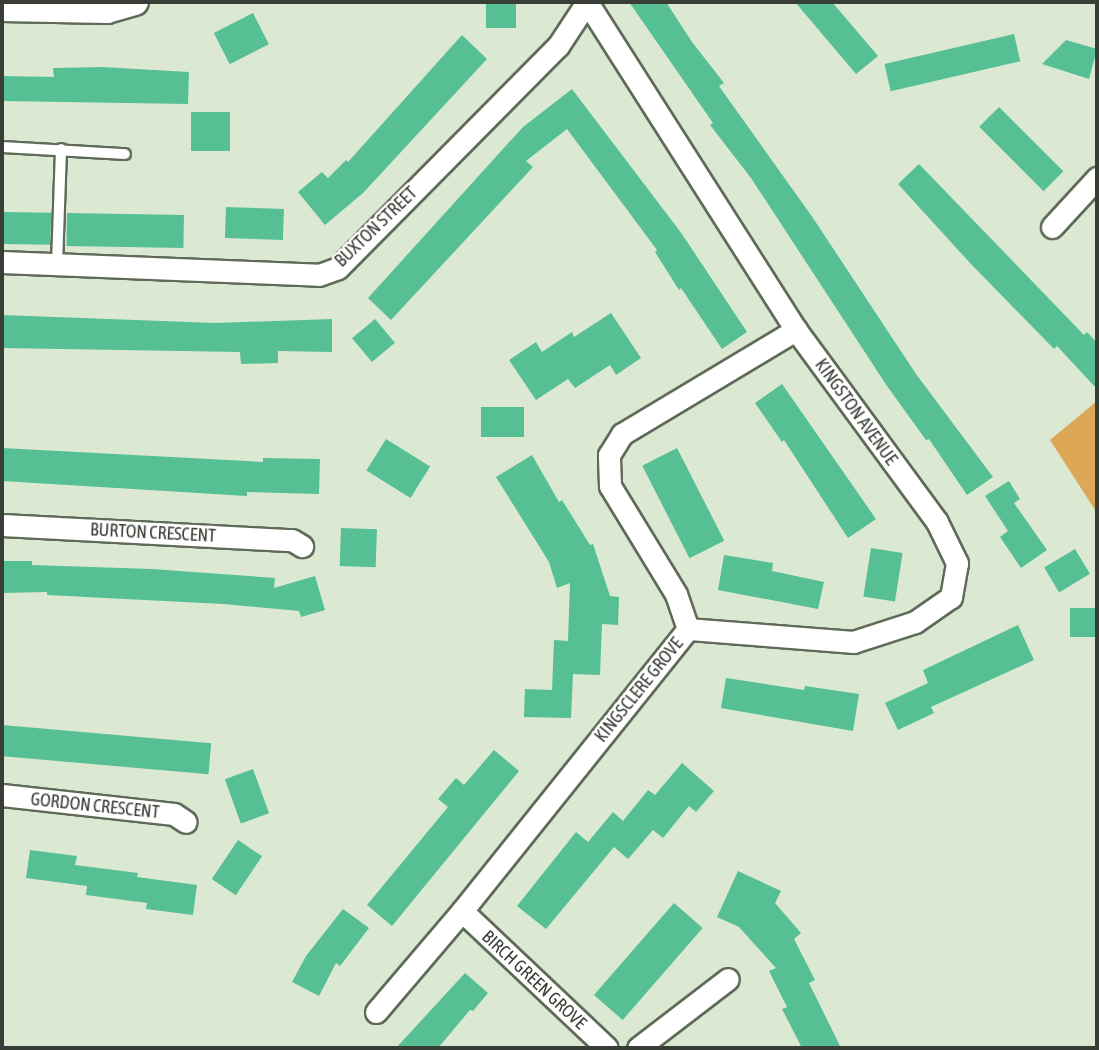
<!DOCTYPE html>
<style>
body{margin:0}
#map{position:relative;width:1099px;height:1050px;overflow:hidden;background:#dbe9d3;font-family:"Asap Condensed",sans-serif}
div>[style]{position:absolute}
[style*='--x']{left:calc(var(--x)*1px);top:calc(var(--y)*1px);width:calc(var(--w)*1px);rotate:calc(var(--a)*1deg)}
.green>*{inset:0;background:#dda758}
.building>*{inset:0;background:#56bf94;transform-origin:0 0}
.roads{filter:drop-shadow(2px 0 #5f6b58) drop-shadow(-2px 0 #5f6b58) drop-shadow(0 2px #5f6b58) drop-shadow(0 -2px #5f6b58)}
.service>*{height:10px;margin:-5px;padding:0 5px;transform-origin:5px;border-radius:5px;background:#fff}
.minor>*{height:21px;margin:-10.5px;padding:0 10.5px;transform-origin:10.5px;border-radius:10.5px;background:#fff}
.tertiary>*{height:26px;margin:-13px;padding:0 13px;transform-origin:13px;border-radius:13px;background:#fff}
span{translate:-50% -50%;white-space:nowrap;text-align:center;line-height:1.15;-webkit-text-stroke:5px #fff;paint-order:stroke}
.street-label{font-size:18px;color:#383d35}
.frame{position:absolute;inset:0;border:4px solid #383d35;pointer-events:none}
</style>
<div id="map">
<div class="green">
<div style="clip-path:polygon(1097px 401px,1097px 513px,1050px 440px)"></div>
</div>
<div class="building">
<div style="left:486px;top:2px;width:30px;height:26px"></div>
<div style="clip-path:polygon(629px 2px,666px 2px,692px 42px,724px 83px,719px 86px,813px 218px,916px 374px,993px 477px,967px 495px,929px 439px,926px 440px,887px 386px,751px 178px,710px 125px,713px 123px)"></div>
<div style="clip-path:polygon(795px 2px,832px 2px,878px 56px,856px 74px)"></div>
<div style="left:253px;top:13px;width:35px;height:44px;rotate:63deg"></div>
<div style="left:1014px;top:34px;width:28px;height:133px;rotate:77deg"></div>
<div style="clip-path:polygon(462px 35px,487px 59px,363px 193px,325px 225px,298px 192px,322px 172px,328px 178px,346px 160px,348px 162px)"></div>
<div style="clip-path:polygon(1066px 40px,1097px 49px,1089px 79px,1042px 64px)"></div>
<div style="clip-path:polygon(102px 67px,189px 72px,188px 104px,2px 101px,2px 76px,54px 77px,53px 68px)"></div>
<div style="clip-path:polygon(572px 89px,682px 234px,747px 332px,722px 349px,681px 288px,679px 290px,655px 252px,657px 250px,567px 129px,526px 161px,533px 167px,391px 320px,368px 298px,523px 127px)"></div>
<div style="left:999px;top:107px;width:91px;height:28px;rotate:45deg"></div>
<div style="left:191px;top:112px;width:39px;height:39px"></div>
<div style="clip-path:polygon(919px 164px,1084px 335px,1087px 332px,1097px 343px,1097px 389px,1057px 346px,1054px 349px,970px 263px,898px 184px)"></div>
<div style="left:226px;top:207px;width:58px;height:31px;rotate:2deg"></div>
<div style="left:2px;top:212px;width:49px;height:32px;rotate:1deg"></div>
<div style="left:67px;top:213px;width:117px;height:33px;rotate:1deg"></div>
<div style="clip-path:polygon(611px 313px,641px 358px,616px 375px,610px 365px,575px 388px,568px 379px,536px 400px,509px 360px,536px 342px,542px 352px,572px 332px,574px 337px)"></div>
<div style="clip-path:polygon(2px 315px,215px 323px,332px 319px,332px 352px,278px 351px,278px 363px,241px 364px,240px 352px,2px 348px)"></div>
<div style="left:375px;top:319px;width:31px;height:30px;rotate:50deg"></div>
<div style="clip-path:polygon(782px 384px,876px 519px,848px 538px,784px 440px,782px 442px,755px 403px)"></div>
<div style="left:481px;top:407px;width:43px;height:30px"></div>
<div style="left:386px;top:439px;width:52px;height:37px;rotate:32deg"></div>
<div style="clip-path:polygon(2px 448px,263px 462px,263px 458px,320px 459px,319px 494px,247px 492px,247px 496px,2px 481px)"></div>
<div style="left:677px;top:448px;width:104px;height:39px;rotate:63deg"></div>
<div style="clip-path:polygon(532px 455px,559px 502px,562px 500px,590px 545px,593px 544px,610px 596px,619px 597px,618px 625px,602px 624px,600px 675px,573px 674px,571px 718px,524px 717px,525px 689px,552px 690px,554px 640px,568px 641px,570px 583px,557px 588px,549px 562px,496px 477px)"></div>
<div style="clip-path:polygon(1009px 481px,1020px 499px,1014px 503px,1047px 550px,1021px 568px,1000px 537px,1008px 531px,985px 496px)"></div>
<div style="left:341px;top:528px;width:36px;height:38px;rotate:2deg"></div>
<div style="left:871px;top:548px;width:32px;height:49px;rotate:9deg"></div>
<div style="left:1075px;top:549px;width:29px;height:36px;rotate:59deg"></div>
<div style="clip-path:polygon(724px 555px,773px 563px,772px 571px,824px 582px,818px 609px,718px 590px)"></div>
<div style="clip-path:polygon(2px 561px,32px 561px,32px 565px,152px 569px,275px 578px,274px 588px,315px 576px,325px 610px,301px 617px,299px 611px,223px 604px,47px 595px,47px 592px,2px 593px)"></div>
<div style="left:1070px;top:608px;width:27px;height:29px"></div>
<div style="clip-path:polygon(1018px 625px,1034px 660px,931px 707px,934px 713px,898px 730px,885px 703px,928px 683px,923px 670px)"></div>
<div style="clip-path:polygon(726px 678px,804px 690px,805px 686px,859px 694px,853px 731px,721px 708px)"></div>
<div style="left:2px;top:725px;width:210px;height:31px;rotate:5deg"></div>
<div style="clip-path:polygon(494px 750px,519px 771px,392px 926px,367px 905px,448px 807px,438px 799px,456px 778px,464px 785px)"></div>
<div style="clip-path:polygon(682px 763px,714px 791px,696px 812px,689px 806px,663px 838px,653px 830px,628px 859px,614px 847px,546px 929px,517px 906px,576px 832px,588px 842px,613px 812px,623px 821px,648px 790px,655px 795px)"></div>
<div style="left:253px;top:769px;width:47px;height:30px;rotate:70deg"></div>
<div style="left:238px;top:840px;width:29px;height:47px;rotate:34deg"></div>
<div style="clip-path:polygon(30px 850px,77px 856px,75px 865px,138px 873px,137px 877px,197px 885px,193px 915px,146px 909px,147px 903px,86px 895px,87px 886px,26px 878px)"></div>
<div style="clip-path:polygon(738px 871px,781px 891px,775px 903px,801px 933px,794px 939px,815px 980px,809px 983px,841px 1048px,802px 1048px,782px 1009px,787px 1007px,769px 971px,776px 968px,739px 927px,717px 917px)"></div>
<div style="left:674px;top:903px;width:38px;height:122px;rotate:41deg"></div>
<div style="clip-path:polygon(343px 909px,369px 928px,340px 966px,336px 963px,319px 996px,292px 982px,306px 956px)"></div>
<div style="clip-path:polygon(465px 973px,488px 993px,473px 1011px,470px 1010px,438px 1048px,396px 1048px)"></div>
</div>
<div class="roads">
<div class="service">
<div style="--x:2;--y:147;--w:123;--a:3.3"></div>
<div style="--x:57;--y:264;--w:115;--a:-88"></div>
</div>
<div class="minor">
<div style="--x:587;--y:2;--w:389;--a:57.5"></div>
<div style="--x:796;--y:330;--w:238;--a:53.7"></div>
<div style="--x:937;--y:522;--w:46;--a:64"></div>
<div style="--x:957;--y:563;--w:35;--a:100"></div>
<div style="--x:951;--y:597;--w:44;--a:145.2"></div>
<div style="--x:915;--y:622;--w:65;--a:162.1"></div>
<div style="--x:853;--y:642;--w:166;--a:-175.5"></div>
<div style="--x:1052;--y:227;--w:67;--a:-47.4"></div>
<div style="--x:2;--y:262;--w:317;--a:2.3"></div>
<div style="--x:319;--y:275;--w:20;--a:-20"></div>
<div style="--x:338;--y:268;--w:313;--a:-45.3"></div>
<div style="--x:558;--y:46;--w:53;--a:-56.6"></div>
<div style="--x:2;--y:525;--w:290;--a:3"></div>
<div style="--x:292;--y:540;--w:12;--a:31"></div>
<div style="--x:2;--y:795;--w:173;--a:6.3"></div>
<div style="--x:174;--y:814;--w:14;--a:34"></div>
<div style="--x:462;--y:911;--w:199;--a:43.4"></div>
<div style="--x:376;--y:1012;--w:133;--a:-49.6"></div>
<div style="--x:462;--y:911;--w:361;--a:-51.3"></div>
<div style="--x:688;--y:629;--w:37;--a:-109"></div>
<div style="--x:676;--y:594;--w:127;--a:-121.4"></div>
<div style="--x:610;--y:486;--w:31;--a:-92"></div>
<div style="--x:609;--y:455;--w:25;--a:-58"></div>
<div style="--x:622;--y:434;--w:203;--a:-30.9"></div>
<div style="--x:638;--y:1048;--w:113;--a:-37.5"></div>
</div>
<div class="tertiary">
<div style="--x:2;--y:8;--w:105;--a:1.1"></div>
<div style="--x:107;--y:10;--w:29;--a:-16"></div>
</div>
</div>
<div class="street-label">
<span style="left:376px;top:227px;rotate:-44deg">BUXTON STREET</span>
<span style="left:856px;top:412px;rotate:54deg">KINGSTON AVENUE</span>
<span style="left:153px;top:533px;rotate:3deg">BURTON CRESCENT</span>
<span style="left:639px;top:690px;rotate:-51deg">KINGSCLERE GROVE</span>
<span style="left:95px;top:806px;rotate:6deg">GORDON CRESCENT</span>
<span style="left:534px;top:980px;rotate:43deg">BIRCH GREEN GROVE</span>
</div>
<div class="frame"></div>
</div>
